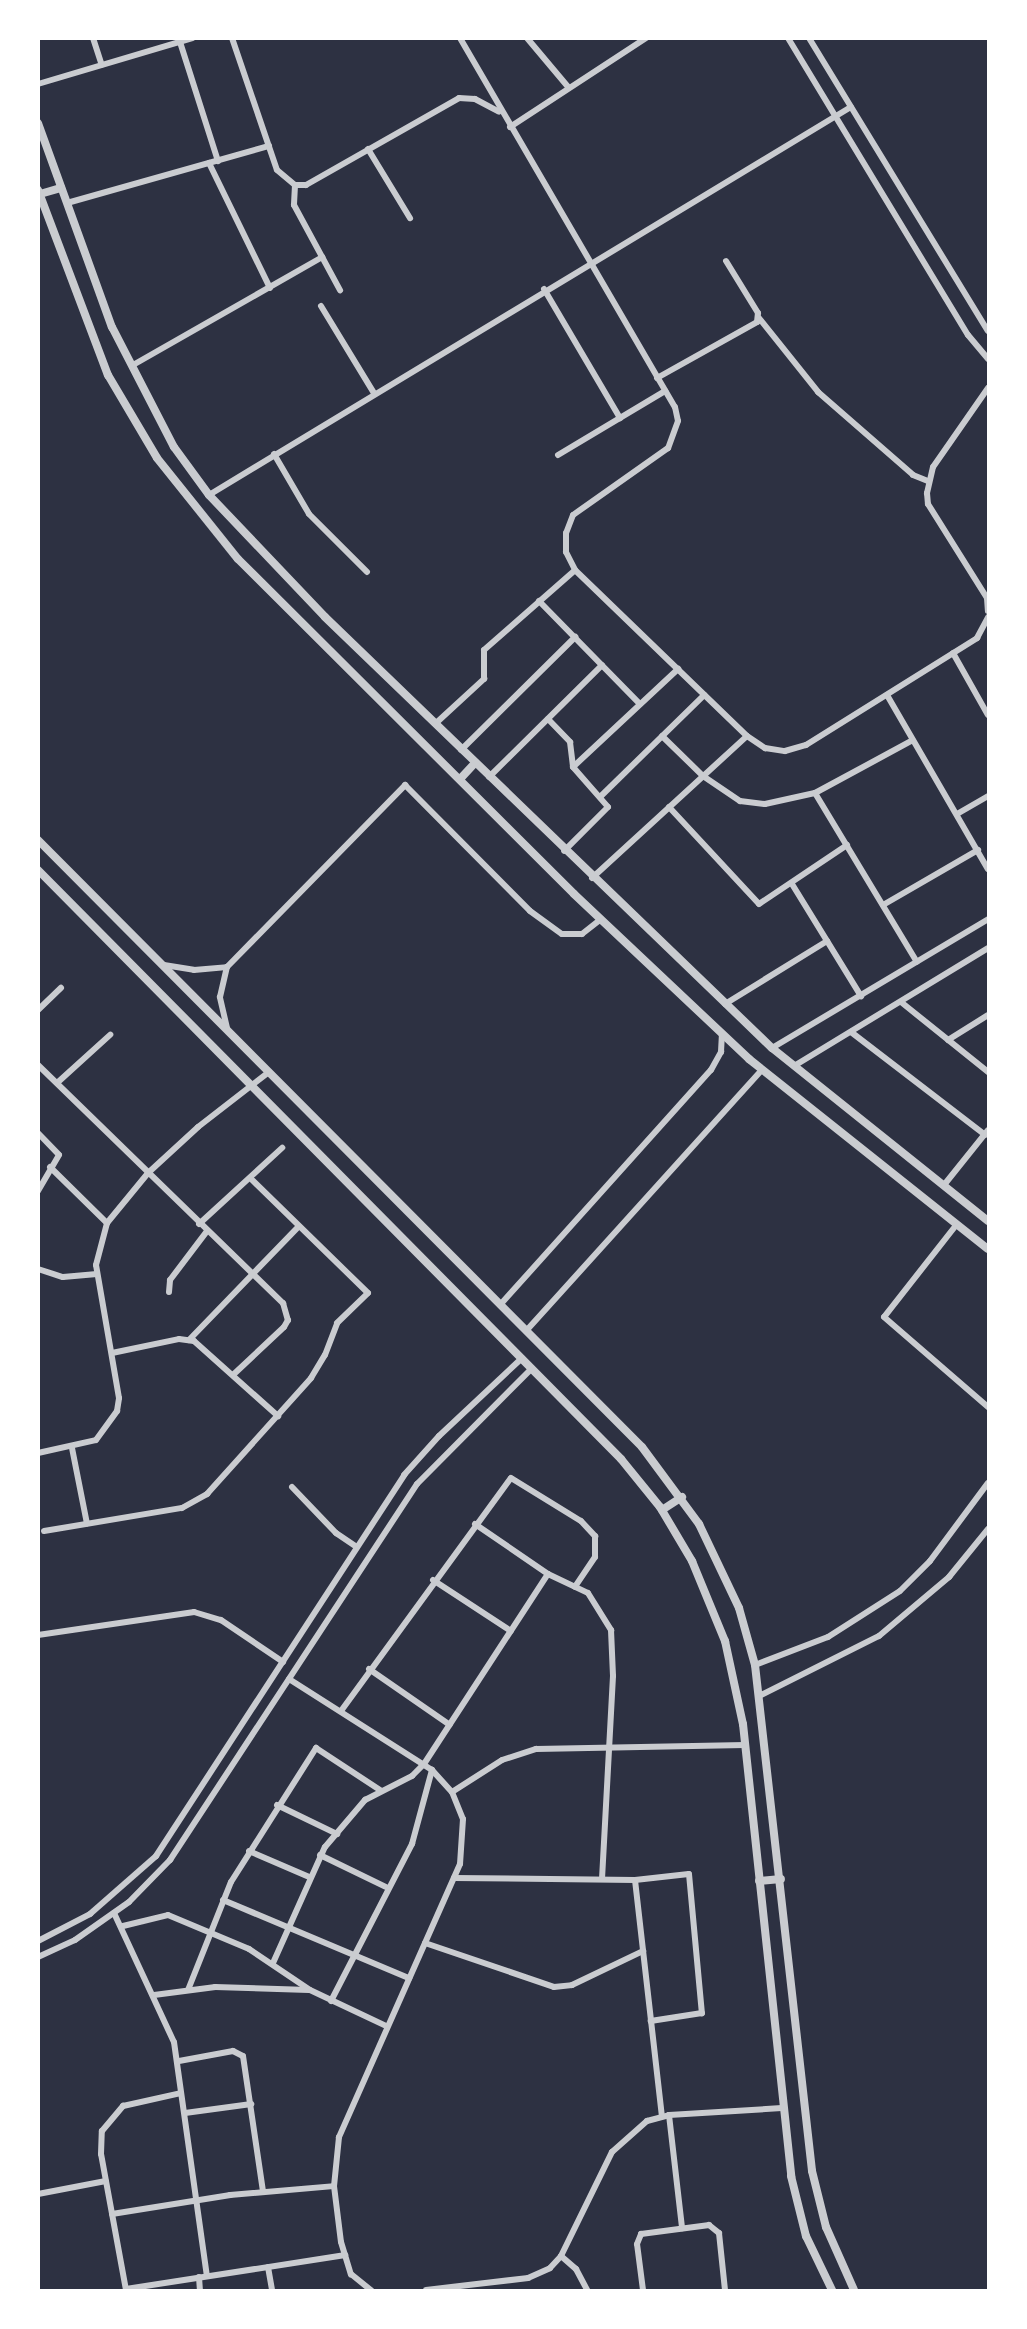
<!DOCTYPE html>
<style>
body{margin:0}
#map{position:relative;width:1027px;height:2329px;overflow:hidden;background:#2d3142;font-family:Barlow,sans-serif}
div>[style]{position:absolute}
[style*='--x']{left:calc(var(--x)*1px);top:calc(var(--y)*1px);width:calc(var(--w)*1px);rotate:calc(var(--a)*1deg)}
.minor>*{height:6px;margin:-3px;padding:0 3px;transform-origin:3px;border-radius:3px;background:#caccd0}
.tertiary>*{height:8px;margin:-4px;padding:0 4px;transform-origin:4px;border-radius:4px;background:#caccd0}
span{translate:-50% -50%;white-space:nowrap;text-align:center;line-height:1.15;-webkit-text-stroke:6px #fff;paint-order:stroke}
.frame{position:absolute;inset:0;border:40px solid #fff;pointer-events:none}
</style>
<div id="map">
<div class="minor">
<div style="--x:93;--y:38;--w:28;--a:72"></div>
<div style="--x:232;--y:38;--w:139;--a:71.2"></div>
<div style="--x:277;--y:170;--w:23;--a:40"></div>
<div style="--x:295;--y:185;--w:11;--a:0"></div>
<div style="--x:306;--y:185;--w:176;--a:-29.6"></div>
<div style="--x:459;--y:98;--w:16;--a:4"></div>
<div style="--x:475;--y:99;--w:27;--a:28"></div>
<div style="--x:460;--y:38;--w:427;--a:59.8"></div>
<div style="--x:675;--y:407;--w:14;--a:78"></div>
<div style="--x:678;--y:421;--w:29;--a:110"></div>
<div style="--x:668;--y:448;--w:116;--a:144.8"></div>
<div style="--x:573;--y:515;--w:19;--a:111"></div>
<div style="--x:566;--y:533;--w:19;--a:90"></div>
<div style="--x:566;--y:552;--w:20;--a:63"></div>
<div style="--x:575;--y:570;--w:239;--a:44"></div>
<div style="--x:747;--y:736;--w:22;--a:34"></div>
<div style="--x:765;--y:748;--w:20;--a:9"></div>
<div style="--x:785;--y:751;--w:22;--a:-16"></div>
<div style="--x:806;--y:745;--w:202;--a:-32"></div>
<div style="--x:977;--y:638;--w:24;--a:-62"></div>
<div style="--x:527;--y:38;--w:65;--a:50"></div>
<div style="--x:788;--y:38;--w:347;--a:58.8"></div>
<div style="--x:968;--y:335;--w:31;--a:50"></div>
<div style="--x:809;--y:38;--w:343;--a:58.6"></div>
<div style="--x:180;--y:42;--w:125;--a:72.3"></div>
<div style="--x:38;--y:84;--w:161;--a:-16.6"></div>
<div style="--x:510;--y:127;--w:163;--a:-33.2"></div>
<div style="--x:368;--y:149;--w:81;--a:58.7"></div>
<div style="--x:209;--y:163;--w:139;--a:64"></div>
<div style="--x:295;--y:185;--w:20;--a:93"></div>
<div style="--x:294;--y:205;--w:97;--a:61.6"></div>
<div style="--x:67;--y:203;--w:210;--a:-15.8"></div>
<div style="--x:544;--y:289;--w:150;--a:59.5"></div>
<div style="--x:321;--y:306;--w:102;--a:58.7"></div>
<div style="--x:759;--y:318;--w:95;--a:51.4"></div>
<div style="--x:818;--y:392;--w:126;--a:41.1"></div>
<div style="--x:913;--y:475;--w:16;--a:22"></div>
<div style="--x:133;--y:365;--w:218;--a:-29.7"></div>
<div style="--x:657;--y:378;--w:115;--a:-29.2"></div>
<div style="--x:757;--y:322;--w:9;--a:-84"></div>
<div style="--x:758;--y:313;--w:61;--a:-121.6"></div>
<div style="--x:988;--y:388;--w:96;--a:124.8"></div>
<div style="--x:933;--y:467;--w:27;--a:103"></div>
<div style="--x:927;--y:493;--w:11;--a:85"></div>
<div style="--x:928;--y:504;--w:111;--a:57.9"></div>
<div style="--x:987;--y:598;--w:13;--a:86"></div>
<div style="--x:274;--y:454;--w:69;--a:59.7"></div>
<div style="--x:309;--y:514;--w:82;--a:45"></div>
<div style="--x:558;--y:455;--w:125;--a:-30.9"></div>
<div style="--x:209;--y:495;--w:750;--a:-31.15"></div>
<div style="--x:539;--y:601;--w:144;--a:45.6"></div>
<div style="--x:953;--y:653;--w:71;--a:60.6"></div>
<div style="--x:887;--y:695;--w:201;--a:59.9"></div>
<div style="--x:548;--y:719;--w:32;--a:46"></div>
<div style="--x:570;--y:742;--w:25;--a:83"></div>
<div style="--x:573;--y:767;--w:53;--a:48.8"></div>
<div style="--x:608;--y:807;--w:62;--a:135"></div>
<div style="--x:435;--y:724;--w:67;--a:-42.6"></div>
<div style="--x:484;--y:679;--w:29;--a:-90"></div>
<div style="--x:484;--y:650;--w:121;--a:-41.3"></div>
<div style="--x:662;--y:736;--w:57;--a:44.3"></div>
<div style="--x:703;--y:776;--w:45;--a:34"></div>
<div style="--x:740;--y:801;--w:25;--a:7"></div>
<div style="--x:765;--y:804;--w:51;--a:-12.4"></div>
<div style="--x:815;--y:793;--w:111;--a:-28.4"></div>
<div style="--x:461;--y:750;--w:161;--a:-44.7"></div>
<div style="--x:573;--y:767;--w:144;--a:-43"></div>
<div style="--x:489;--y:777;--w:159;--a:-44.7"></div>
<div style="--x:815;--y:793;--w:197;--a:58.9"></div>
<div style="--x:600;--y:797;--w:146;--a:-44.4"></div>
<div style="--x:669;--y:807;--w:132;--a:47.1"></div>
<div style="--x:759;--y:904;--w:106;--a:-33.8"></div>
<div style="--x:957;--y:814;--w:36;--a:-30"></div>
<div style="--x:592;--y:878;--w:210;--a:-42.5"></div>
<div style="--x:792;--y:884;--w:132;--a:58.4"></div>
<div style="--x:883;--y:905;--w:110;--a:-30.1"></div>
<div style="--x:164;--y:965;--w:30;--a:9"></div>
<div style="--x:194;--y:970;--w:33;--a:-5"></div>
<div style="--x:901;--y:1002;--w:112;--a:38.8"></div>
<div style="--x:725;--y:1004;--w:120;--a:-31.7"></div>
<div style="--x:38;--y:1010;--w:32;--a:-44"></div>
<div style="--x:227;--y:1028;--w:32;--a:-103"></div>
<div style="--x:220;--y:997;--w:31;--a:-77"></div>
<div style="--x:227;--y:967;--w:255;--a:-45.6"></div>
<div style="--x:405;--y:785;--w:177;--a:45.2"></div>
<div style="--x:530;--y:911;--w:39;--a:36"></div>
<div style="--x:562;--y:934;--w:20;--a:0"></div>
<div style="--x:582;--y:934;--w:24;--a:-38"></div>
<div style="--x:851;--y:1032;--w:169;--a:37.5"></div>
<div style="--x:948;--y:1040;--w:47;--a:-32"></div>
<div style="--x:772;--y:1048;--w:252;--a:-30.8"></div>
<div style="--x:38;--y:1065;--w:342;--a:44.2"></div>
<div style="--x:283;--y:1303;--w:18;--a:74"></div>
<div style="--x:288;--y:1320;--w:8;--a:120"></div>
<div style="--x:284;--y:1327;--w:69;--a:136.8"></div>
<div style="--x:794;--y:1066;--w:227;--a:-31.3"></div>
<div style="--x:57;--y:1083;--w:72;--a:-42.2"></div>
<div style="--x:38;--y:1133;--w:30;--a:46"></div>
<div style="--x:59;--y:1155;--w:42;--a:120.3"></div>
<div style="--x:50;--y:1167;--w:80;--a:44.5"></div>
<div style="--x:944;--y:1185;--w:70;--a:-51.3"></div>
<div style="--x:199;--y:1224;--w:113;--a:-42.5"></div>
<div style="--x:957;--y:1224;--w:118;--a:128.1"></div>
<div style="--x:884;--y:1317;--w:138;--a:40.9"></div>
<div style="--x:38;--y:1269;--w:26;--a:18"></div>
<div style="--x:63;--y:1277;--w:34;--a:-5"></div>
<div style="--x:169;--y:1292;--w:12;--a:-85"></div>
<div style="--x:170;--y:1280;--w:61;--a:-52.9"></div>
<div style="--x:500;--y:1305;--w:316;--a:-48.1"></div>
<div style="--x:711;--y:1070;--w:21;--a:-61"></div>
<div style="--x:721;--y:1052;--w:18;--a:-87"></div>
<div style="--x:526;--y:1331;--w:352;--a:-47.9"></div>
<div style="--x:189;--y:1340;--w:158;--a:-46"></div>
<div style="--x:112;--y:1353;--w:68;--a:-11.8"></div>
<div style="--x:179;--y:1339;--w:15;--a:8"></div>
<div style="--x:194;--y:1341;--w:113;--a:41.8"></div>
<div style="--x:72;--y:1448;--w:77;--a:78.8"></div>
<div style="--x:38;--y:1453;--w:59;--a:-12.6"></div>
<div style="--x:96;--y:1440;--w:36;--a:-54"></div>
<div style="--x:117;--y:1411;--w:13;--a:-81"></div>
<div style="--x:119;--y:1398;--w:135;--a:-99.8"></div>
<div style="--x:96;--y:1265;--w:43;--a:-75.3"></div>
<div style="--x:107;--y:1223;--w:65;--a:-50.6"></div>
<div style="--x:148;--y:1173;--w:68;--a:-42.6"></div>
<div style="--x:198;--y:1127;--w:90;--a:-37.8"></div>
<div style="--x:292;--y:1487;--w:64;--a:46.3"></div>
<div style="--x:336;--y:1533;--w:25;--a:34"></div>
<div style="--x:475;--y:1524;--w:88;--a:34.4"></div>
<div style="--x:548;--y:1574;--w:44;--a:25.4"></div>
<div style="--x:588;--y:1593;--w:44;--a:58.1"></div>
<div style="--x:611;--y:1630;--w:46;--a:87.5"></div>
<div style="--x:613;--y:1676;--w:201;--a:93.1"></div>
<div style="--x:44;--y:1531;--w:140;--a:-9.5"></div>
<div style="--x:182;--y:1508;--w:29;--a:-29"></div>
<div style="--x:207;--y:1494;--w:156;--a:-48.1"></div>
<div style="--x:311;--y:1378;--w:27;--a:-59"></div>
<div style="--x:325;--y:1355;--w:34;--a:-69"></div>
<div style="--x:337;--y:1323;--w:43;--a:-44.1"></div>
<div style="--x:368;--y:1293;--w:163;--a:-135.7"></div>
<div style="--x:433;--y:1580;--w:93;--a:33.2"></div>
<div style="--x:38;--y:1635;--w:158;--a:-8.4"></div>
<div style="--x:194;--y:1612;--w:28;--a:17"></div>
<div style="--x:221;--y:1620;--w:75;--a:34.1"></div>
<div style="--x:755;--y:1665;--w:78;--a:-21"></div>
<div style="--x:828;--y:1637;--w:85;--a:-32.6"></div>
<div style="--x:900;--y:1591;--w:42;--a:-45"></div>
<div style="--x:930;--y:1561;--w:97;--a:-53.4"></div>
<div style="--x:369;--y:1669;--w:98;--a:34.7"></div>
<div style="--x:289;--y:1679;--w:169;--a:32.5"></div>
<div style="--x:432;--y:1770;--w:30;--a:48"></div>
<div style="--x:452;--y:1792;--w:29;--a:68"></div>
<div style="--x:463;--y:1819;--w:45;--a:93.8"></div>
<div style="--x:460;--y:1864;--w:299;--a:113.9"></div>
<div style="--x:339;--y:2137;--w:49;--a:95.8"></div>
<div style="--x:334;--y:2186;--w:56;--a:82.9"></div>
<div style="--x:341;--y:2242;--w:34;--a:73"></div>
<div style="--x:351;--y:2274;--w:26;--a:39"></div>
<div style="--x:761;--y:1695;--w:132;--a:-26.6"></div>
<div style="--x:879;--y:1636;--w:92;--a:-40.1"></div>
<div style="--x:949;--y:1577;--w:62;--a:-50.9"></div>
<div style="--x:341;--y:1711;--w:288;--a:-53.9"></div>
<div style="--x:511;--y:1478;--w:82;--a:31.6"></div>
<div style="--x:581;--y:1521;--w:21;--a:47"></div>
<div style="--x:595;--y:1536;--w:21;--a:90"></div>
<div style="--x:595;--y:1557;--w:36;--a:124"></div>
<div style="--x:452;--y:1792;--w:59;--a:-32.6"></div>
<div style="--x:502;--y:1760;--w:36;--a:-18"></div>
<div style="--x:536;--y:1749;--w:209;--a:-1.1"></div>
<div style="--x:277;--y:1805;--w:67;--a:25.8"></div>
<div style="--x:249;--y:1851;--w:65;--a:23.4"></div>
<div style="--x:320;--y:1855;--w:73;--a:25.9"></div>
<div style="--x:454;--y:1878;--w:181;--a:0.6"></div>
<div style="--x:635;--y:1880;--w:54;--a:-6.3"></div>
<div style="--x:689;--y:1874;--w:140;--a:84.7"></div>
<div style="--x:702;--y:2013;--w:52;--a:171.1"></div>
<div style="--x:635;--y:1880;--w:238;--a:83.5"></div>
<div style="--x:223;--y:1900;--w:202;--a:22.8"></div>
<div style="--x:114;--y:1913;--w:142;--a:65.1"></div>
<div style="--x:174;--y:2042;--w:236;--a:82"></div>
<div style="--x:123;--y:1926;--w:46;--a:-13.7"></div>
<div style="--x:168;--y:1915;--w:88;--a:22.8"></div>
<div style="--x:249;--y:1949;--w:73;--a:33.9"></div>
<div style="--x:310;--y:1990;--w:84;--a:25.3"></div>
<div style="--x:38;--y:1941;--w:59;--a:-27.4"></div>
<div style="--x:90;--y:1914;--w:88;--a:-41.3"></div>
<div style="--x:156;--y:1856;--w:455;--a:-56.9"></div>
<div style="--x:404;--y:1475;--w:52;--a:-48.1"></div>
<div style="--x:439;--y:1436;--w:114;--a:-43.2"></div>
<div style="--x:425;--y:1943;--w:136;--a:18.8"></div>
<div style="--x:554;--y:1987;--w:18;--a:-6"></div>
<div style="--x:572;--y:1985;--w:79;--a:-25.6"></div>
<div style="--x:38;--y:1957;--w:41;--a:-24.7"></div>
<div style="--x:75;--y:1940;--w:66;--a:-35.1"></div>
<div style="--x:129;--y:1902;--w:59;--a:-45.7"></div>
<div style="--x:170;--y:1860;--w:450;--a:-56.7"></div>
<div style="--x:417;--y:1484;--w:163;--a:-45.2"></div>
<div style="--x:273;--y:1963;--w:127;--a:-65.9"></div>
<div style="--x:325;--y:1847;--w:62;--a:-49.6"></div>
<div style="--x:365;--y:1800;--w:53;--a:-27.1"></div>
<div style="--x:412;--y:1776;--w:17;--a:-45"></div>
<div style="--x:424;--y:1764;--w:227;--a:-56.9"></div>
<div style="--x:188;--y:1990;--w:116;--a:-68.3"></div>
<div style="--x:231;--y:1882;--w:159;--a:-57.6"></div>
<div style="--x:316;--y:1748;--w:77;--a:33.3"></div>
<div style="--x:154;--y:1995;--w:62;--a:-7.5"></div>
<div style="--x:215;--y:1987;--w:94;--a:1.8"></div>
<div style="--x:331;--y:2001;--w:177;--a:-62.7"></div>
<div style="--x:412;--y:1844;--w:77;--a:-74.9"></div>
<div style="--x:179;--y:2061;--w:55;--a:-10.5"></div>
<div style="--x:233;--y:2051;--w:11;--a:27"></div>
<div style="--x:243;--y:2056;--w:136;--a:81.6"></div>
<div style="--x:185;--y:2113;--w:67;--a:-7.8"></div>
<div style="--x:669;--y:2115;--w:114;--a:83.4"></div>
<div style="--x:38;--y:2194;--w:69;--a:-10.8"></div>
<div style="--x:112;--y:2214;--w:120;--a:-9.1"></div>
<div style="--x:230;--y:2195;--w:104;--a:-4.9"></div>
<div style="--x:561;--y:2256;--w:20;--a:41"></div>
<div style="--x:576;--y:2269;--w:24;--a:62"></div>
<div style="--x:268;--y:2267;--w:23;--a:80"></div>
<div style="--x:199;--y:2277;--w:13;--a:86"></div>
<div style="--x:126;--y:2289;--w:222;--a:-8.8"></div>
<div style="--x:126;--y:2290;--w:138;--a:-100.4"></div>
<div style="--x:101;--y:2154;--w:23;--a:-88"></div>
<div style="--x:102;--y:2131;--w:33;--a:-50"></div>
<div style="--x:123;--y:2106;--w:59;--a:-12.6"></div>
<div style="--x:426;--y:2290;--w:103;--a:-6.7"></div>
<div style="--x:528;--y:2278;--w:24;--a:-24"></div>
<div style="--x:550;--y:2268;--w:16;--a:-47"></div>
<div style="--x:561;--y:2256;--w:116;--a:-63.9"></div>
<div style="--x:612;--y:2152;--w:47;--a:-41.5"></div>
<div style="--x:647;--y:2121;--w:23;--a:-15"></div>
<div style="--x:669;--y:2115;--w:113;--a:-3.5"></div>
<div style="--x:643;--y:2290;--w:46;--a:-97.4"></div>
<div style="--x:637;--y:2244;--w:11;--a:-68"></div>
<div style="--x:641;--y:2234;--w:69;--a:-7.5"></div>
<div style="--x:709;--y:2225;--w:13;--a:39"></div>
<div style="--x:719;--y:2233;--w:57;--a:84"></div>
</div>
<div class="tertiary">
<div style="--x:38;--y:123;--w:217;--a:70.1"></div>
<div style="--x:112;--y:327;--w:135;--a:62.7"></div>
<div style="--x:174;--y:447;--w:59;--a:53.9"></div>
<div style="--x:209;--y:495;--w:168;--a:46.4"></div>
<div style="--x:325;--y:617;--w:621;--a:43.96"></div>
<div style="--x:772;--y:1048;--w:277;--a:38.7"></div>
<div style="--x:38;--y:190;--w:198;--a:69.3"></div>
<div style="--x:108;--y:375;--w:96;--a:59.4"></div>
<div style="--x:157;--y:458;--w:129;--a:51.3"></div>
<div style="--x:238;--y:559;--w:474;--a:44.9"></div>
<div style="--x:574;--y:894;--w:241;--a:43.3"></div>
<div style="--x:749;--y:1059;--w:305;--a:38.5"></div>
<div style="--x:40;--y:194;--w:22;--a:-16"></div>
<div style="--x:461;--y:778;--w:21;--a:-47"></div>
<div style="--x:38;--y:840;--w:856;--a:45.14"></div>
<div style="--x:642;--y:1447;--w:96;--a:53.5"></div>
<div style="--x:699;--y:1524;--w:93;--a:64.5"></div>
<div style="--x:739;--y:1608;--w:59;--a:74.3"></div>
<div style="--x:755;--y:1665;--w:509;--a:83.57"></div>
<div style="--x:812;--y:2171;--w:58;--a:76"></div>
<div style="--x:826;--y:2227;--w:69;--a:66"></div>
<div style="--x:38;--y:870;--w:829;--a:45.29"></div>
<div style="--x:621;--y:1459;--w:62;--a:50.9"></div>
<div style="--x:660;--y:1507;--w:63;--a:59.3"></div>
<div style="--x:692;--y:1561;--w:87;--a:67.6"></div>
<div style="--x:725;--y:1641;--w:85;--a:77.8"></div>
<div style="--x:743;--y:1724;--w:455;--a:83.9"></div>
<div style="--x:791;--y:2176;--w:62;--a:76"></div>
<div style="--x:806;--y:2236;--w:60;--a:64.3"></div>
<div style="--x:662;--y:1510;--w:24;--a:-33"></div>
<div style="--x:759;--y:1881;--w:22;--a:-5"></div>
</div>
<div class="frame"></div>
</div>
